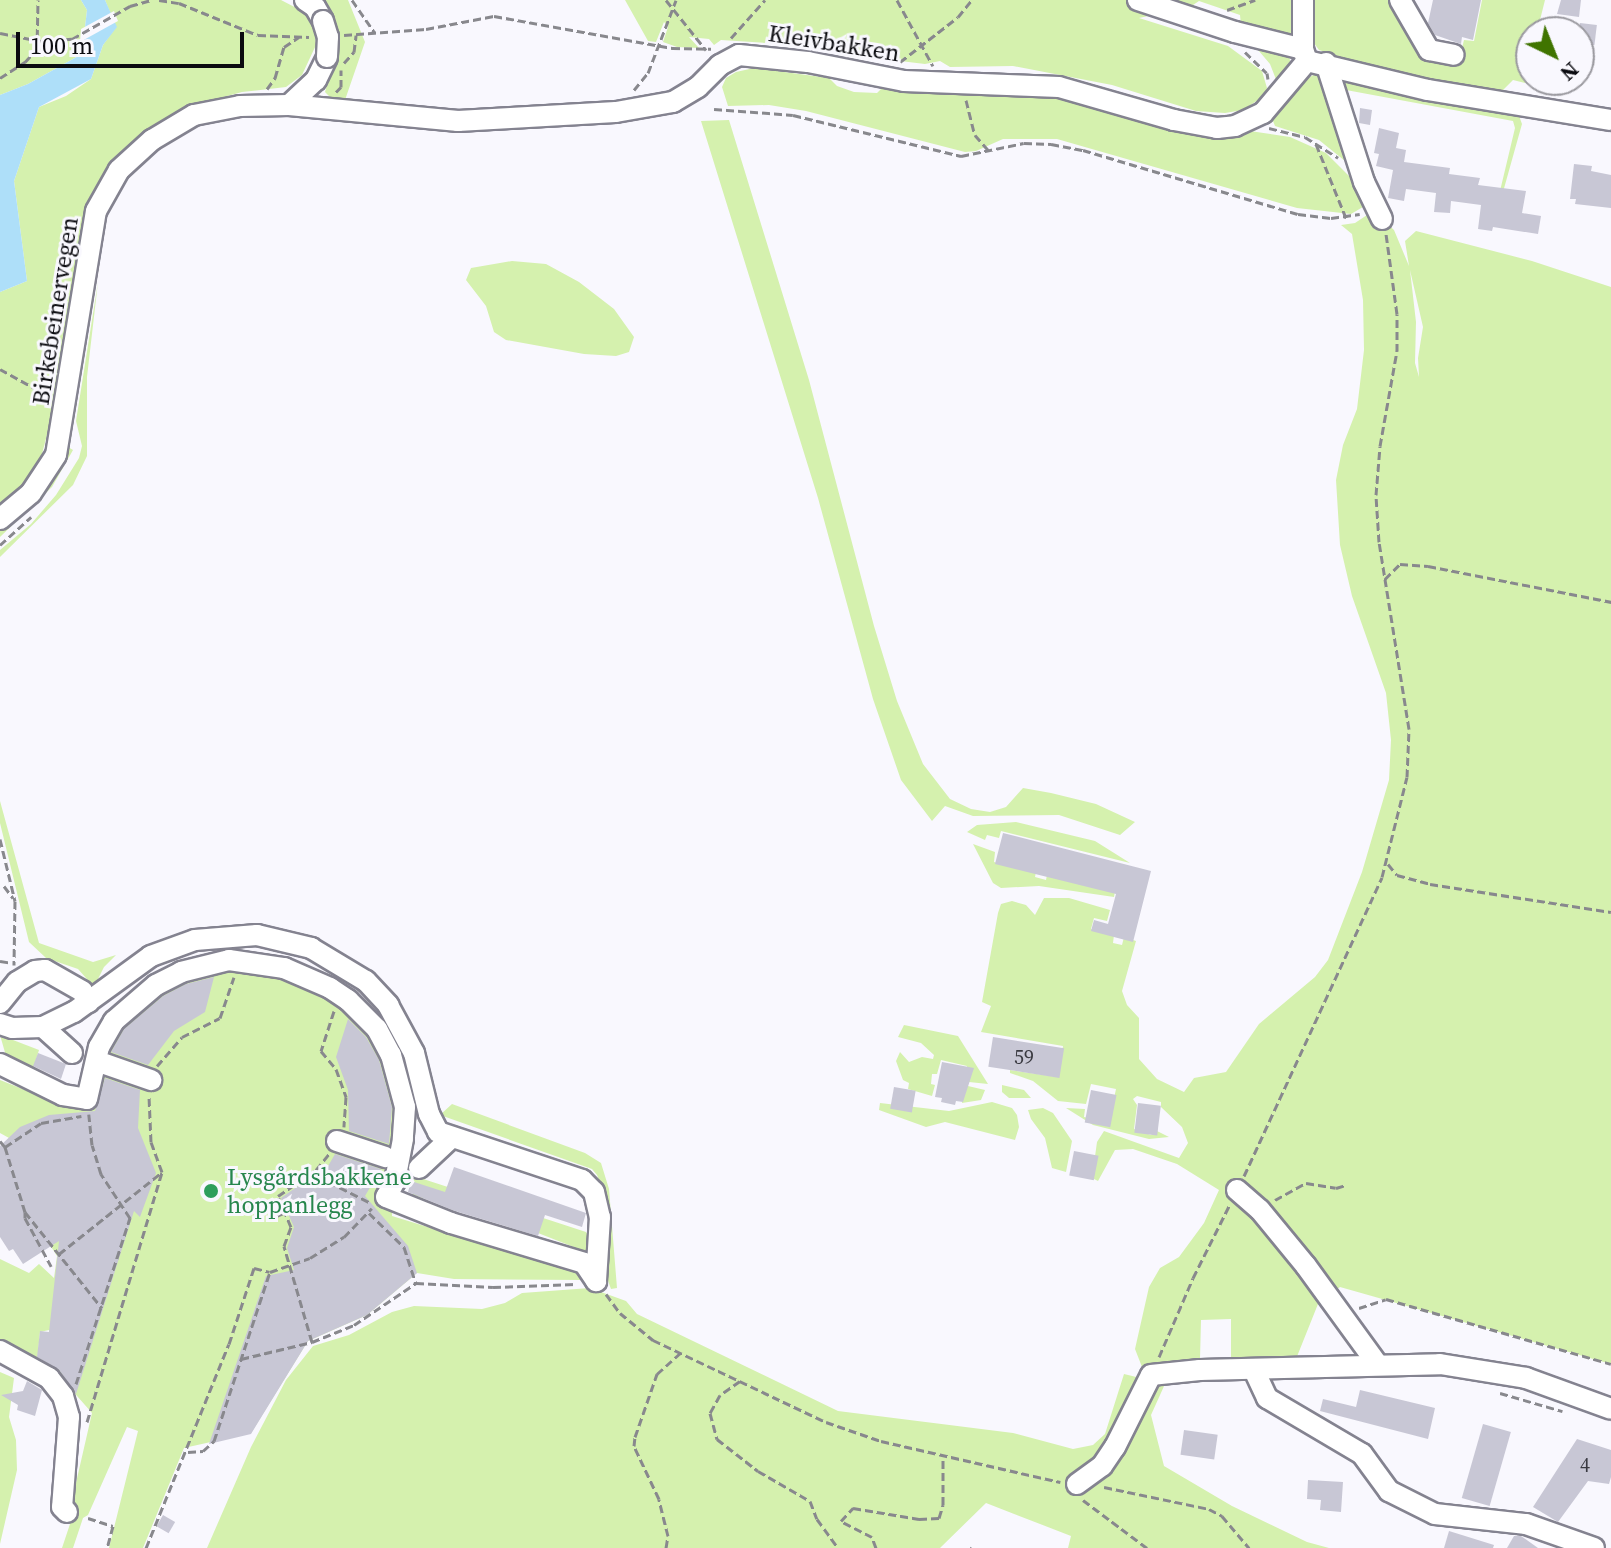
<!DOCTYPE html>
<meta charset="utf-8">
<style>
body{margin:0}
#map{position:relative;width:1611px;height:1548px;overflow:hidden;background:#f9f8fe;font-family:"Source Serif 4",serif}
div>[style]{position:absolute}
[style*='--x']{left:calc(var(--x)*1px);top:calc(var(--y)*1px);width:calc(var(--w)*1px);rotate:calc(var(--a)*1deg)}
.green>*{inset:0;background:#d5f1ae}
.water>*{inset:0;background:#aedff9}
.pier>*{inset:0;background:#f9f8fe}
.building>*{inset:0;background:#c8c7d5;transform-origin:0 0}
.path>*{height:3px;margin-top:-1.5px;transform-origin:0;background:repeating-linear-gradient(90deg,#88888d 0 8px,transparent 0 12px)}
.roads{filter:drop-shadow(2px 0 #848390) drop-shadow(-2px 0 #848390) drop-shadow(0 2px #848390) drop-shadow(0 -2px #848390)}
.minor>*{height:20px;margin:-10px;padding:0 10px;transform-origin:10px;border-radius:10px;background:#fff}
.bridges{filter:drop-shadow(2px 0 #848390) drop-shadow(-2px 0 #848390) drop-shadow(0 2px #848390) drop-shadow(0 -2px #848390)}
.minor-bridge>*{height:20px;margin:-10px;padding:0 10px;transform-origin:10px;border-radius:10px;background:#fff}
.dots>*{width:22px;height:22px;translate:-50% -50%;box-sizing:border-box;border:4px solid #f9f8fe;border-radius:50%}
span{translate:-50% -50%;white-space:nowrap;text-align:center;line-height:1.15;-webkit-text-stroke:6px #f9f8fe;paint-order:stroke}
.number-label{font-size:20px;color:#3a3a41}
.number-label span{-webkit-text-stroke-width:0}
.street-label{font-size:24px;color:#0b0b10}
.leisure-label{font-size:24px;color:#27864d}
.left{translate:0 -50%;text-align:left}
.north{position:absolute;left:1515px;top:16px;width:80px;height:80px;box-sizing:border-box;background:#f9f8fe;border:2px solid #9a999f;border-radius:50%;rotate:137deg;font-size:22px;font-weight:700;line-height:32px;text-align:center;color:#0b0b10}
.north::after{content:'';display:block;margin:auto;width:28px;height:36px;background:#407400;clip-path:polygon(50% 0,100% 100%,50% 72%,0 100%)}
.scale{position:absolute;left:16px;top:32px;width:228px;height:36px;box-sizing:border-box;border:4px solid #0b0b10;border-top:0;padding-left:10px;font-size:24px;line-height:28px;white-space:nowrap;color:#0b0b10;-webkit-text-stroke:6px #f9f8fe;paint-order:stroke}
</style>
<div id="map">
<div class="green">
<div style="clip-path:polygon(0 0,81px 0,87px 10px,82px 54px,28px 84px,0 95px)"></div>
<div style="clip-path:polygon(105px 0,281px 0,306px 13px,315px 30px,316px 45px,302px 75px,286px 87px,242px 92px,187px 107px,120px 156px,42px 454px,25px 482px,0 506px,0 292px,27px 281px,14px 181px,39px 107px,66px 96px,91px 79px,103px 45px,116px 27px)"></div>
<div style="clip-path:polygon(322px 0,348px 0,365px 42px,345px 100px,332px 99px,325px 92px,339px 41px,334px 19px)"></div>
<div style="clip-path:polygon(625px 0,1298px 0,1293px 36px,1286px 38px,1241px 25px,1240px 15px,1199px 1px,1190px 7px,1139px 18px,1228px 46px,1262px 71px,1267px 88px,1264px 96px,1243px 110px,1225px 113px,1196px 111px,1112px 85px,1013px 66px,950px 67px,940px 61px,925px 64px,867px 57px,827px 47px,721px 40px,714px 45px,709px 39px,689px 37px,699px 48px,677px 47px,663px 42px,668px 27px,664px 22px,656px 42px,648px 41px)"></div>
<div style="clip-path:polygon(1307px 0,1393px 0,1422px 50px,1462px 48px,1464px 40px,1474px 41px,1482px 0,1545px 0,1537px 32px,1531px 32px,1531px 58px,1525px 83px,1513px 80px,1500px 93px,1390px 73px,1319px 50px,1311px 39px)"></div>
<div style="clip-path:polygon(1253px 44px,1289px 56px,1291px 65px,1277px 82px,1270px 64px)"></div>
<div style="clip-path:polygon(754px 68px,829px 78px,837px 86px,854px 92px,877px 93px,884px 86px,1063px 97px,1232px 135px,1250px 131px,1290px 137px,1326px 153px,1353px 180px,1368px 204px,1351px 214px,1297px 208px,1057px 139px,1003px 139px,976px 151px,965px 152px,806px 111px,769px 105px,728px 106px,722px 87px,726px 78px,736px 72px)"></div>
<div style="clip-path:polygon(1315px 74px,1324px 77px,1350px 165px,1319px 140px,1275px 126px,1273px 121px,1273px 114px,1300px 83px)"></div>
<div style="clip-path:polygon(1347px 79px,1518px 113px,1522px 124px,1503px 192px,1500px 191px,1515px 128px,1513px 121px,1346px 90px,1375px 176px,1369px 174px,1341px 82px)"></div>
<div style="clip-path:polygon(729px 120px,809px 380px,874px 626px,897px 701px,923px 764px,950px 799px,971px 809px,990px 812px,1006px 807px,1023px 788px,1051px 793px,1096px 804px,1135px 822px,1120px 835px,1059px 815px,973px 816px,945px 806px,932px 821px,901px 780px,873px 699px,818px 498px,701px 121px)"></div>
<div style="clip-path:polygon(evenodd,1373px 211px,1394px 230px,1409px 266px,1405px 241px,1416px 231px,1532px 261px,1611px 287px,1611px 1364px,1340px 1287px,1318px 1304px,1296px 1359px,1231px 1361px,1231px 1319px,1201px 1320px,1200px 1359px,1149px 1369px,1142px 1367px,1135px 1349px,1149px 1287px,1160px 1268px,1179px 1257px,1204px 1223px,1219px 1190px,1177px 1164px,1133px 1149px,1115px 1150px,1098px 1181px,1092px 1178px,1097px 1142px,1104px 1131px,1179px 1158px,1188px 1143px,1182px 1127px,1161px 1107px,1161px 1102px,1137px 1096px,1133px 1099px,1137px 1105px,1134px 1129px,1151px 1135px,1157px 1131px,1169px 1137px,1149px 1139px,1093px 1125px,1066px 1108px,1085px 1109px,1084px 1117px,1109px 1122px,1116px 1089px,1091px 1084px,1086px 1104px,1058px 1101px,1033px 1081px,1010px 1073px,1010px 1070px,1058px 1077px,1063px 1046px,981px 1032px,991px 1006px,982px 1002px,998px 913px,1001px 904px,1012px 901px,1026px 905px,1035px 915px,1044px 898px,1069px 898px,1110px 910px,1107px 921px,1094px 918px,1091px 929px,1114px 935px,1113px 943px,1122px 945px,1124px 937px,1136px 941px,1122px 991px,1127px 1005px,1139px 1018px,1139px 1059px,1157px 1079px,1184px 1092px,1194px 1078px,1226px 1072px,1259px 1024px,1315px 977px,1328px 960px,1362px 872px,1389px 780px,1391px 740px,1386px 693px,1352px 596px,1340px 545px,1336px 480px,1343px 445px,1357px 409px,1364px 350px,1363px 300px,1352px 234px,1341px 225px,1355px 223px,1373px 211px,1410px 270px,1423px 327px,1418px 358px,1419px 377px,1415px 363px,1416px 322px,1410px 270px)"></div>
<div style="clip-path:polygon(512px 261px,546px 264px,579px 282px,614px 309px,634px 337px,629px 352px,616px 356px,584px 354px,506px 340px,494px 332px,486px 306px,466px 280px,471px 268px)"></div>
<div style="clip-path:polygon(98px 282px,87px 377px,87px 456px,73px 485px,0 557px,0 550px,31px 524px,56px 495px,79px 458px,82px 446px,76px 421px)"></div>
<div style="clip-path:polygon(68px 447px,73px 450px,52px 487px,0 537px,0 527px)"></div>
<div style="clip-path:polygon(0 801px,39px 943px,93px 962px,116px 955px,104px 967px,94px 987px,78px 969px,46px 958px,29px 942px,0 823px)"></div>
<div style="clip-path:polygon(1016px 822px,1095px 841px,1130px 863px,1001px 831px,999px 838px,987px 835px,985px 840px,967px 832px,977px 825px)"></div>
<div style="clip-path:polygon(973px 844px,995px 852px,994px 862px,1036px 872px,1035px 877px,1046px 880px,1047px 875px,1115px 891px,1114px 897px,1039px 886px,1001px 888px,993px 883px)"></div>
<div style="clip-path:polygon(302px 967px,397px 1058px,392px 1216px,584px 1275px,584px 1280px,454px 1279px,417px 1273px,367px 1315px,308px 1341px,251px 1433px,184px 1448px,143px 1548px,109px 1548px,138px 1431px,127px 1427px,88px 1515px,83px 1518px,73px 1548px,62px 1548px,73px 1515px,70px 1509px,92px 1413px,48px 1363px,49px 1330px,40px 1332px,37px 1363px,0 1341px,0 1259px,29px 1273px,39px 1264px,54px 1278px,57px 1256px,48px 1242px,9px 1138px,0 1133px,0 1080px,73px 1109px,88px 1045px,110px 1012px,143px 984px,161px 972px)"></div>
<div style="clip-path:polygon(904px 1025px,958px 1036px,988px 1084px,969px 1082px,965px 1078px,967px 1066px,941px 1060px,937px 1074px,932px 1074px,931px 1084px,935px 1085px,932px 1096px,908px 1089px,909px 1083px,903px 1080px,896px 1061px,900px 1052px,909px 1062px,922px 1057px,933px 1059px,934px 1055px,921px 1043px,898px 1037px)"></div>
<div style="clip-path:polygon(0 1035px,39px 1050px,33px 1069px,6px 1056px)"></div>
<div style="clip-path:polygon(1002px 1085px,1024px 1090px,1031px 1098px,1009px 1098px,1002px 1092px)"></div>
<div style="clip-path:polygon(968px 1086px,985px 1090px,981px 1100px,962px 1103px,964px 1089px)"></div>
<div style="clip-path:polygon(992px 1102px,1012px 1108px,1017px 1115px,1019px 1127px,1015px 1140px,945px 1122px,926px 1127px,879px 1110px,880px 1103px,949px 1111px)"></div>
<div style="clip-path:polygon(452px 1104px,585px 1153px,601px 1163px,609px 1189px,617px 1288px,611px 1289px,607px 1278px,607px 1217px,603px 1190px,597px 1175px,592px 1169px,440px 1115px)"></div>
<div style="clip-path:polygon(1043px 1108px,1053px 1113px,1072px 1141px,1066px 1172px,1052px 1168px,1045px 1138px,1031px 1119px,1028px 1110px)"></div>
<div style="clip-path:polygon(414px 1176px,586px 1232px,592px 1242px,589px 1253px,515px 1224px,413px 1195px)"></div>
<div style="clip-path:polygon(590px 1288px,626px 1301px,637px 1314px,838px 1411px,1013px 1433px,1073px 1449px,1093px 1445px,1105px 1434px,1124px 1374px,1165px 1384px,1151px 1415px,1164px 1466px,1232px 1506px,1307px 1542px,1329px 1548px,1068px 1548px,1071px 1536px,986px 1503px,940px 1548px,207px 1548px,251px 1447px,286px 1380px,313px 1346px,349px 1335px,392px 1312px,414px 1306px,482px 1309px,505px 1303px,522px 1293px)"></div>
<div style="clip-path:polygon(0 1372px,14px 1378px,9px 1417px,16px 1440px,17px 1470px,0 1544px)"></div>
</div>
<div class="water">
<div style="clip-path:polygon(81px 0,105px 0,117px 27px,103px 45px,91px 79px,39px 107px,14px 181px,27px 281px,0 292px,0 95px,28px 84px,82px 54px,87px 10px)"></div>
</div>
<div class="pier">
<div style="clip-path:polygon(114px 11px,118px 21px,80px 42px,81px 29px)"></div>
</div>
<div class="building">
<div style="clip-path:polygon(1433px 0,1481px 0,1473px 40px,1462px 37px,1461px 44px,1435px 35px,1428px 23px)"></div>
<div style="clip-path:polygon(1561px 0,1581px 0,1579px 17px,1557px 14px)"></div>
<div style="left:1580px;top:23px;width:17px;height:20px;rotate:7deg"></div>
<div style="clip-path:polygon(1360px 108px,1372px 110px,1370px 125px,1359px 123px)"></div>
<div style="clip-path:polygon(1379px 128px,1399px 133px,1396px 148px,1406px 150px,1404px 162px,1450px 168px,1449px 174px,1480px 178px,1478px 185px,1526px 191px,1522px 213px,1541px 216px,1538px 234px,1493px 227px,1492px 231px,1478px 229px,1481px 205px,1451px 201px,1450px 213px,1434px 212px,1436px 193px,1406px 189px,1404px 201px,1388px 198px,1393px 170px,1376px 166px,1379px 154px,1374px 153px)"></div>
<div style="clip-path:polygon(1574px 164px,1592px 166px,1591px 171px,1611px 175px,1611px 208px,1575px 204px,1576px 199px,1570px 199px)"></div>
<div style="clip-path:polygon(1003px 833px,1151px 871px,1133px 942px,1091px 931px,1094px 920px,1108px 924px,1116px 894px,995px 864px)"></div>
<div style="clip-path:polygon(214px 977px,205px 1012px,174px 1031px,148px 1065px,111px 1052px,124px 1029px,163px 996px,186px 984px)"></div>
<div style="clip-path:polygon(348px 1019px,366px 1037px,379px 1060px,392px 1107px,389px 1144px,349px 1131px,348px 1090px,336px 1057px)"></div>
<div style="left:993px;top:1037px;width:72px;height:30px;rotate:9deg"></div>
<div style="clip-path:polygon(38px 1053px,66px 1064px,61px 1079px,33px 1066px)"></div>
<div style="clip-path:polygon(942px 1062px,974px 1068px,963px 1102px,956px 1101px,955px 1105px,941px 1102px,942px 1098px,935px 1097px)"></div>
<div style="clip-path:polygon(105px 1078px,140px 1090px,138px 1128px,156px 1173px,140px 1217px,134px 1211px,76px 1394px,59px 1370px,37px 1357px,40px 1331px,49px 1332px,59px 1241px,23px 1264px,13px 1249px,9px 1251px,0 1237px,0 1146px,20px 1127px,49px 1115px,95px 1111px)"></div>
<div style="left:894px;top:1087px;width:22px;height:22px;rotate:10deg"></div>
<div style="left:1091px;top:1090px;width:26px;height:33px;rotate:11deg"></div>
<div style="left:1138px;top:1103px;width:23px;height:30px;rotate:7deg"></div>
<div style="left:1074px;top:1151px;width:25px;height:25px;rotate:11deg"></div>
<div style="clip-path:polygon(335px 1154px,381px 1169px,365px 1196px,408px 1246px,417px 1273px,367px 1315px,308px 1341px,251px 1434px,209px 1444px,266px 1276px,294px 1270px,287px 1248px,294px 1227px,281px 1198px,308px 1179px,315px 1189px)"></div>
<div style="clip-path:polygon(454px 1167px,586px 1213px,582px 1227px,545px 1215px,538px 1236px,455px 1211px,408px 1192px,411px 1181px,445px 1192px)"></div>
<div style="clip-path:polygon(27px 1381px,42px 1390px,35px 1416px,17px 1410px,18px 1405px,1px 1395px,23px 1391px)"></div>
<div style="clip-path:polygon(1360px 1390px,1435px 1408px,1428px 1439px,1320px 1411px,1323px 1399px,1356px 1407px)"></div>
<div style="left:1483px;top:1424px;width:29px;height:77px;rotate:16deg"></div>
<div style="left:1184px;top:1430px;width:34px;height:25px;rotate:8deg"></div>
<div style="clip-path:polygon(1577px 1439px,1611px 1450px,1611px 1477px,1609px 1484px,1588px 1481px,1558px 1522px,1533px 1507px)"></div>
<div style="clip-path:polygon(1308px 1480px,1343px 1482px,1341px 1512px,1320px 1510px,1321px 1500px,1307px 1499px)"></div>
<div style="left:163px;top:1515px;width:14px;height:13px;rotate:30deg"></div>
<div style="clip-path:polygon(1449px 1531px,1494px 1545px,1493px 1548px,1444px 1548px)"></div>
<div style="clip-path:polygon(1514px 1536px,1521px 1536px,1538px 1548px,1507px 1548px)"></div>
</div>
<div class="path">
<div style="--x:159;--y:0;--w:20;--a:9"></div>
<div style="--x:179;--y:3;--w:85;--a:22.1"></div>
<div style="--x:258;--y:35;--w:51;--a:2.2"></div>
<div style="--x:352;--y:0;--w:40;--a:55.1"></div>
<div style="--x:666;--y:0;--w:64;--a:51.3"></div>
<div style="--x:897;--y:0;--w:75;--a:61.4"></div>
<div style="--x:1227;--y:10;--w:30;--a:-20"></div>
<div style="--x:0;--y:33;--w:41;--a:11.3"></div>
<div style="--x:40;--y:41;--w:32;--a:-4"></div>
<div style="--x:72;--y:39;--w:67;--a:-29.6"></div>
<div style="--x:130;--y:6;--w:22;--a:-16"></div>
<div style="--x:344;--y:35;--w:82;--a:-4.2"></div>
<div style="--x:426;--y:29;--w:69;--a:-10.8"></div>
<div style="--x:494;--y:16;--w:181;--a:10.2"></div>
<div style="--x:672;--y:48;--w:39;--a:1"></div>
<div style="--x:731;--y:38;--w:51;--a:-48.2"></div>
<div style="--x:1245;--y:52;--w:30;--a:44"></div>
<div style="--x:1267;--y:73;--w:6;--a:81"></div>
<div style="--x:900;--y:62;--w:73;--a:-37.8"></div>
<div style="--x:958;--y:17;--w:22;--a:-51"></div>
<div style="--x:344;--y:63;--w:15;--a:-48"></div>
<div style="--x:354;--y:52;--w:17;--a:-83"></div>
<div style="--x:0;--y:78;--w:30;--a:-33"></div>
<div style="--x:25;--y:62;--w:18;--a:-47"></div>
<div style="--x:37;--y:49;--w:49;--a:-88.8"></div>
<div style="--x:267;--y:89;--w:14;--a:-54"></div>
<div style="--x:275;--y:78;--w:32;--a:-74"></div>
<div style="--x:284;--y:47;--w:18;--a:-34"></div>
<div style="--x:634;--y:90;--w:22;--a:-51"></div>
<div style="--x:648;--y:73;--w:78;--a:-69"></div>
<div style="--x:336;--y:92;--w:7;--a:-45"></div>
<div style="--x:341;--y:87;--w:17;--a:-90"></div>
<div style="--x:966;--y:100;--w:36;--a:76"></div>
<div style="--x:975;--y:135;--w:20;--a:49"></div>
<div style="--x:714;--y:109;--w:79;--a:4.3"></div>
<div style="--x:793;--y:115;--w:173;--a:13.7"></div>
<div style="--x:961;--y:156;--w:64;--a:-11.7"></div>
<div style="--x:1024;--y:143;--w:27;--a:2"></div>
<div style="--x:1051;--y:144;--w:33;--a:11"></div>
<div style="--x:1083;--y:150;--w:224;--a:16.6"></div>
<div style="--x:1298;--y:214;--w:33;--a:7"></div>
<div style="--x:1331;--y:218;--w:29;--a:-8"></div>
<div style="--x:1269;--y:128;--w:37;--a:14"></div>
<div style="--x:1305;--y:137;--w:39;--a:32"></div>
<div style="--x:1316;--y:144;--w:80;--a:67.9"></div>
<div style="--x:0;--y:369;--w:56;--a:28.9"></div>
<div style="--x:0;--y:545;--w:42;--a:-42.1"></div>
<div style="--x:1385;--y:579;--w:21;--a:-45"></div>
<div style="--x:1400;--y:564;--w:28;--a:4"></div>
<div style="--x:1428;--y:566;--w:187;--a:11.1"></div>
<div style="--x:0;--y:839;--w:64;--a:76.4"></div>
<div style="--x:15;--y:901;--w:64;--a:90.9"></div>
<div style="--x:1388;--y:864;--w:14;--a:51"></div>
<div style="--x:1397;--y:875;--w:34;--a:15"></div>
<div style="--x:1430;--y:884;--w:183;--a:8.8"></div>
<div style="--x:4;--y:886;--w:15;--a:53"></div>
<div style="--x:0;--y:961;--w:12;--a:9"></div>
<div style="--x:334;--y:1011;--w:42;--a:108"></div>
<div style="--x:321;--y:1051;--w:23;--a:50"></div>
<div style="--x:336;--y:1069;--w:30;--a:70"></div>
<div style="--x:346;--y:1097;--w:30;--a:94"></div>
<div style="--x:157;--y:1066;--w:38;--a:-49"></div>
<div style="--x:182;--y:1037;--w:42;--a:-26.6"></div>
<div style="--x:220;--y:1018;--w:43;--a:-71.1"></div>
<div style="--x:0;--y:1141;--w:8;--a:50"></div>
<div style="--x:5;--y:1147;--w:68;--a:72.9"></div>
<div style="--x:25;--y:1212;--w:123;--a:51.3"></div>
<div style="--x:5;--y:1147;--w:43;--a:-33.7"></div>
<div style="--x:41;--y:1123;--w:41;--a:-9.9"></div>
<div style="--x:316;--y:1171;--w:17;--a:40"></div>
<div style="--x:329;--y:1182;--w:47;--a:26.6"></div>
<div style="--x:1244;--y:1176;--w:329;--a:-65.2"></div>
<div style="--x:1382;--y:877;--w:103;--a:-76"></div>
<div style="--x:1407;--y:777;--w:48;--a:-87.6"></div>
<div style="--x:1409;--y:729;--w:189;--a:-99.1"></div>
<div style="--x:1379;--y:542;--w:47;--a:-93.7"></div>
<div style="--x:1376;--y:495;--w:49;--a:-85.3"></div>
<div style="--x:1380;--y:446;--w:97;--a:-79.9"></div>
<div style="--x:1397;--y:351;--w:37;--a:-90"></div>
<div style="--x:1397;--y:314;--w:81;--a:-97.8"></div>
<div style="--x:1275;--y:1200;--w:35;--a:-29"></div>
<div style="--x:1306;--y:1183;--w:30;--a:9"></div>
<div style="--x:1336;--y:1188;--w:10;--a:-17"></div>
<div style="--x:25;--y:1212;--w:6;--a:90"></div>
<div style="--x:25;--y:1218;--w:55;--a:61.6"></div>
<div style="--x:369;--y:1213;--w:49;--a:44.2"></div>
<div style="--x:404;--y:1247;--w:38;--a:72"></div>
<div style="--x:277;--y:1216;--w:10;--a:-24"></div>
<div style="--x:59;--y:1254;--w:132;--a:-38.5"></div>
<div style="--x:606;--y:1294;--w:24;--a:54"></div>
<div style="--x:620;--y:1313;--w:43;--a:39.3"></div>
<div style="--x:653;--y:1340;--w:191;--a:25.4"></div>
<div style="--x:826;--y:1422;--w:58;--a:19.1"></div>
<div style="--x:881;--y:1441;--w:184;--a:12.9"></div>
<div style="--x:1359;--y:1308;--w:28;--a:-18"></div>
<div style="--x:1386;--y:1299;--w:234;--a:16.1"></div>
<div style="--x:312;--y:1342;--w:100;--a:-106.3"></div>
<div style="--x:284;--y:1246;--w:20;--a:-70"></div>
<div style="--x:291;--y:1227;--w:34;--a:-113"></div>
<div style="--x:278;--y:1196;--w:46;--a:-34.4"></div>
<div style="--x:316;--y:1170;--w:21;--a:-51"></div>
<div style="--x:1159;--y:1357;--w:86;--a:-66.7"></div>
<div style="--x:1193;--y:1278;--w:83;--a:-63.4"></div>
<div style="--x:241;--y:1359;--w:73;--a:-13.5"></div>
<div style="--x:312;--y:1342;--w:45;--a:-22"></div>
<div style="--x:354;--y:1325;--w:75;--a:-34.1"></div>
<div style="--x:416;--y:1283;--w:77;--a:3"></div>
<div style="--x:493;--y:1287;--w:83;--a:-2.1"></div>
<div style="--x:740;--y:1381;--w:24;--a:145"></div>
<div style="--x:720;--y:1395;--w:21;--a:119"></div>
<div style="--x:710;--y:1413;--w:27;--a:75"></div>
<div style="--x:717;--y:1439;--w:52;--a:38"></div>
<div style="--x:758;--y:1471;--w:60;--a:30"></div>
<div style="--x:810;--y:1501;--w:19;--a:69"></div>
<div style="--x:817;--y:1519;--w:36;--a:54"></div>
<div style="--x:76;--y:1384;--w:175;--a:-72"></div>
<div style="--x:130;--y:1218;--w:53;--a:-123.4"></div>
<div style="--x:101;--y:1174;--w:30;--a:-107"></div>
<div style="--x:92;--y:1145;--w:31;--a:-96"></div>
<div style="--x:1500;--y:1393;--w:65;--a:16.2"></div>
<div style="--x:87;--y:1422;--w:261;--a:-73.3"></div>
<div style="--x:162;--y:1172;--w:32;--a:-110"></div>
<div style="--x:151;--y:1142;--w:46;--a:-92.5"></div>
<div style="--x:188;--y:1452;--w:15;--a:-4"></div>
<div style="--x:203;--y:1451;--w:15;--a:-42"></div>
<div style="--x:214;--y:1441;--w:178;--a:-71.7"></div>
<div style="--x:1104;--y:1487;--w:107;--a:11.8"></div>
<div style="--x:1209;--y:1509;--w:15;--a:28"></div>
<div style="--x:1222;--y:1516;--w:42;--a:49.8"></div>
<div style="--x:1083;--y:1500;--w:80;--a:36.9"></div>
<div style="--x:88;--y:1518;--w:26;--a:18"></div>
<div style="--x:113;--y:1526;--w:23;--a:105"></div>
<div style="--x:146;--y:1548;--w:220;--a:-67.9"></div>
<div style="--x:229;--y:1344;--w:80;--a:-71.8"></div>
<div style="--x:254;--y:1268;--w:16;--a:14"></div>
<div style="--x:270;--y:1272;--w:42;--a:-19.3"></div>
<div style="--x:310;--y:1258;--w:40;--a:-32"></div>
<div style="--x:344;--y:1237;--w:40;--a:-46"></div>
<div style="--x:666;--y:1548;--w:12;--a:-81"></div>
<div style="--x:668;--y:1536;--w:38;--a:-104"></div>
<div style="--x:659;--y:1499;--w:59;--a:-115.3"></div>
<div style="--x:634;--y:1446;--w:9;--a:-84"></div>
<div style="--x:635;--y:1437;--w:67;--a:-70.8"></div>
<div style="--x:657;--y:1374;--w:31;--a:-42"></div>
<div style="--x:876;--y:1548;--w:12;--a:-110"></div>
<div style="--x:872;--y:1537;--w:35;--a:-153"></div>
<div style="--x:841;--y:1521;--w:18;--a:-47"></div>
<div style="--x:853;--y:1508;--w:67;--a:9.5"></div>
<div style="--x:919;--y:1519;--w:20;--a:-3"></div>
<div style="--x:939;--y:1518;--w:14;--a:-73"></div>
<div style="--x:943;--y:1505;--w:50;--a:-90"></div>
<div style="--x:971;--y:1548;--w:1;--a:-45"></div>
</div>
<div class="roads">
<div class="minor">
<div style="--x:305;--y:0;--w:12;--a:35"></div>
<div style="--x:315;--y:7;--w:16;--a:60"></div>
<div style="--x:1138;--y:0;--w:102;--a:18.3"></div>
<div style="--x:1235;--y:32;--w:70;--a:14"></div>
<div style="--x:1303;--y:0;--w:49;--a:90"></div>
<div style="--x:1303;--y:49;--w:13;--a:72"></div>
<div style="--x:1400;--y:0;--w:58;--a:59.9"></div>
<div style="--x:1429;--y:50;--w:25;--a:11"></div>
<div style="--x:1307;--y:61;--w:124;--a:13.5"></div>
<div style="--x:1428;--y:90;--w:185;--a:9.3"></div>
<div style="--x:1326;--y:63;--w:125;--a:72.3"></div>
<div style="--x:1364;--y:182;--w:41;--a:64.1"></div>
<div style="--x:289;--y:105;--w:37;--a:-43"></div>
<div style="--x:316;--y:80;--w:25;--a:-64"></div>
<div style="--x:0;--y:519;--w:40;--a:-40"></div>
<div style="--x:31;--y:493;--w:45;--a:-56.7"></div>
<div style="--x:56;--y:455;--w:247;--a:-80.7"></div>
<div style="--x:96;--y:211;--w:47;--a:-60.7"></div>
<div style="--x:119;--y:170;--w:45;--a:-42.3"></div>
<div style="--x:152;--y:140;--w:49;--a:-30.8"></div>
<div style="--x:194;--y:115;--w:47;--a:-11.1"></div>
<div style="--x:240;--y:106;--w:49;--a:-1.2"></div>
<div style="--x:289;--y:105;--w:170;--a:5.4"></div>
<div style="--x:458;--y:121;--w:158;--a:-3.3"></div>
<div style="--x:616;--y:112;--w:58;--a:-10"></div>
<div style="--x:673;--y:102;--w:29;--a:-31"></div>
<div style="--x:698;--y:87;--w:31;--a:-45"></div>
<div style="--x:720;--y:65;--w:21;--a:-28"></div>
<div style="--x:739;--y:55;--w:69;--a:5.8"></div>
<div style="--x:808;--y:62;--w:98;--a:11.2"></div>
<div style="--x:904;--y:81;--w:155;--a:2.2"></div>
<div style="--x:1059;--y:87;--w:120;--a:16"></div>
<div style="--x:1174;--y:120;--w:44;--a:10.5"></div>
<div style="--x:1217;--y:128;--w:18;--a:-6"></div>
<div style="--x:1235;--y:126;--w:31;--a:-25"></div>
<div style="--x:1263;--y:113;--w:68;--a:-49.8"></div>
<div style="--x:0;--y:1003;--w:27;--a:-51"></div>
<div style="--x:17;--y:982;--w:21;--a:-31"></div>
<div style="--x:35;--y:971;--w:10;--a:-6"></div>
<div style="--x:45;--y:970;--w:43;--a:29.6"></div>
<div style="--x:82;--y:991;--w:13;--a:61"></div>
<div style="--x:0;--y:1024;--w:13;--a:18"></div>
<div style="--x:12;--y:1028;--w:31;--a:-2"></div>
<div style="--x:43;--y:1027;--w:34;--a:-26"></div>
<div style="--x:74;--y:1012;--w:95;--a:-36"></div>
<div style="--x:151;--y:956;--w:47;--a:-20"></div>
<div style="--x:195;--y:940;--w:62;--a:-4.6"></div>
<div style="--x:257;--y:935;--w:56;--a:13.5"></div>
<div style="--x:311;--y:948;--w:64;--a:31"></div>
<div style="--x:366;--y:981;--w:33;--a:47"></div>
<div style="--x:388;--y:1005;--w:55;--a:61.6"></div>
<div style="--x:414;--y:1053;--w:63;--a:76.2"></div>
<div style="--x:429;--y:1114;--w:20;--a:63"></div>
<div style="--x:438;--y:1132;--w:152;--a:18.4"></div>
<div style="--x:582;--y:1180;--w:17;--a:45"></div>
<div style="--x:594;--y:1192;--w:26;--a:77"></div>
<div style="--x:600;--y:1217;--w:64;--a:93.6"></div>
<div style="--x:43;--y:1027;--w:39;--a:42"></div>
<div style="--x:0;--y:1064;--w:70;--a:26.2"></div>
<div style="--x:63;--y:1095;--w:24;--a:9"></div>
<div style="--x:87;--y:1099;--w:53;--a:-77"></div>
<div style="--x:99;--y:1047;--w:30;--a:-60"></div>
<div style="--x:114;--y:1021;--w:55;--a:-40.6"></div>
<div style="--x:156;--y:985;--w:28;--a:-27"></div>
<div style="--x:181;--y:972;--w:49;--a:-14"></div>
<div style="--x:229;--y:960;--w:56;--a:8.3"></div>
<div style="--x:284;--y:968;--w:50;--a:23.5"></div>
<div style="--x:330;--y:988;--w:22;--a:34"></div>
<div style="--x:348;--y:1000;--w:41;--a:45"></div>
<div style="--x:377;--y:1029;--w:30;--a:62"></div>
<div style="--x:391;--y:1055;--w:54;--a:74.9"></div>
<div style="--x:405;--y:1107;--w:32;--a:94"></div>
<div style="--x:403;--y:1139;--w:43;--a:100.8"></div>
<div style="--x:395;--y:1181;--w:18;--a:119"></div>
<div style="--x:386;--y:1197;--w:70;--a:21.8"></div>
<div style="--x:451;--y:1223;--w:139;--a:16.7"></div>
<div style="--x:584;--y:1263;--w:22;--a:56"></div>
<div style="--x:105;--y:1064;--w:49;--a:19.2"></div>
<div style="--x:337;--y:1141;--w:51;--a:18.4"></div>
<div style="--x:419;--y:1168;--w:45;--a:-43.2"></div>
<div style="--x:1237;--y:1190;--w:30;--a:41"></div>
<div style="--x:1260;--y:1210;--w:72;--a:50.6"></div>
<div style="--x:1306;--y:1266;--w:122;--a:54"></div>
<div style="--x:0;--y:1351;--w:56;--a:28.9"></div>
<div style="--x:49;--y:1378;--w:23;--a:52"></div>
<div style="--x:63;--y:1396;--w:22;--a:74"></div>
<div style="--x:69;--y:1417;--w:90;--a:94.4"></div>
<div style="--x:62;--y:1507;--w:7;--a:45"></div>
<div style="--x:1254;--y:1370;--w:31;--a:65"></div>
<div style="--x:1267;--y:1398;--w:110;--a:30.5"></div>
<div style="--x:1362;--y:1454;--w:46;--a:53.9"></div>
<div style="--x:1389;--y:1491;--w:51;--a:26.6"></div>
<div style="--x:1435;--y:1514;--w:92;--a:6.3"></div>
<div style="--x:1526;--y:1524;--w:72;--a:19.4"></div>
<div style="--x:1077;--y:1484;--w:31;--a:-36"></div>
<div style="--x:1102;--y:1466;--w:23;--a:-56"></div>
<div style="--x:1115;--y:1447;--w:80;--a:-63.4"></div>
<div style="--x:1151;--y:1375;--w:49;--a:-5.8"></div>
<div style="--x:1200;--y:1370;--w:240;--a:-1.4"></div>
<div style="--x:1440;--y:1364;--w:87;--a:9.2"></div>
<div style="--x:1526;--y:1378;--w:90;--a:20"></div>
</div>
</div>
<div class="bridges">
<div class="minor-bridge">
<div style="--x:323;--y:21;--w:17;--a:73"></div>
<div style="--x:328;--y:37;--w:20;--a:93"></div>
</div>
</div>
<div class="dots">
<div style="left:211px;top:1191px;background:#2e9e5b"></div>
</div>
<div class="number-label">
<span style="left:1024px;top:1057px">59</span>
<span style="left:1585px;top:1465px">4</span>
</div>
<div class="street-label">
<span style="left:834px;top:43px;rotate:9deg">Kleivbakken</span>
<span style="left:55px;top:311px;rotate:-81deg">Birkebeinervegen</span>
</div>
<div class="leisure-label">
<span class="left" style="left:227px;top:1191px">Lysgårdsbakkene<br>hoppanlegg</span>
</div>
<div class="north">N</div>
<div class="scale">100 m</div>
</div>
